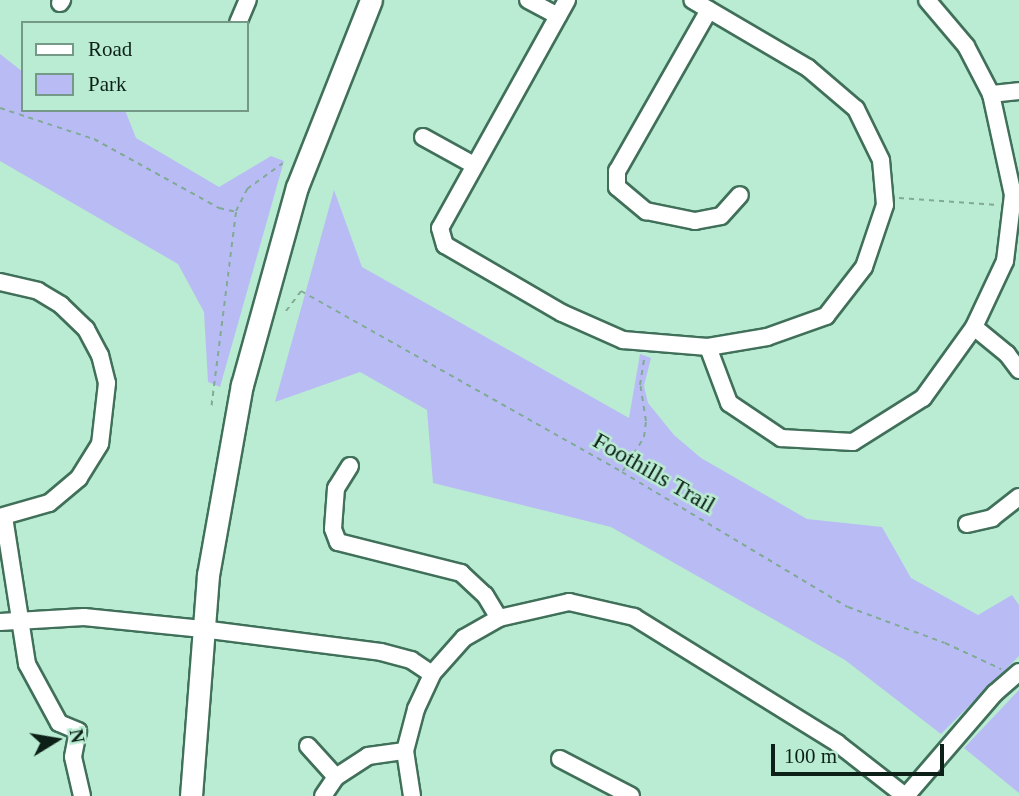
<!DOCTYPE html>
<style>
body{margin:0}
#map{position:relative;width:1019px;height:796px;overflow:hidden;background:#b9ecd2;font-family:Georgia,serif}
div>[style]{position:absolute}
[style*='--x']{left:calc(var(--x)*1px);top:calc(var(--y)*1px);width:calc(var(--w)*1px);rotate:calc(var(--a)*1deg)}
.green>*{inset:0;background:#b9bcf4}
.path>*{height:2px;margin-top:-1px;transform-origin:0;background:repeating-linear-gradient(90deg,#81aa95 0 5px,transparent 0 10px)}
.roads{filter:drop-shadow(2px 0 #41705a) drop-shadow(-2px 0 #41705a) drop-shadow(0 2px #41705a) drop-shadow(0 -2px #41705a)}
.minor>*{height:16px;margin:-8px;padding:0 8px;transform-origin:8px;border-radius:8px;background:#fff}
.major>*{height:21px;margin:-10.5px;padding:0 10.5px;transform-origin:10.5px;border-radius:10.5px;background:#fff}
span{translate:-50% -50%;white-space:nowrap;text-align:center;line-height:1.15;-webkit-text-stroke:5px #b9ecd2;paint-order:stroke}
.street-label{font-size:24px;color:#0d2017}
.legend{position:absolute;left:21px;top:21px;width:228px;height:91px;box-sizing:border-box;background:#b9ecd2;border:2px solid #749a87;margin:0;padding:9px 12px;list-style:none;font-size:21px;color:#0d2017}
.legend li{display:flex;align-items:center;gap:14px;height:35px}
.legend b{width:35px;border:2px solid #749a87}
.north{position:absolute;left:21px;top:705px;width:70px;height:70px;-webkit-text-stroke:5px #b9ecd2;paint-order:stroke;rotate:79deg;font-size:19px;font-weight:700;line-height:28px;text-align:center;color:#0d2017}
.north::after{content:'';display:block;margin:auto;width:24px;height:32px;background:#0d2017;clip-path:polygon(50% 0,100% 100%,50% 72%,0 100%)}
.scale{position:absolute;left:771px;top:744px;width:173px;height:32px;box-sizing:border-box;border:4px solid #0d2017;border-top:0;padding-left:9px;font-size:21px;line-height:24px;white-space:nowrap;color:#0d2017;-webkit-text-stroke:5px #b9ecd2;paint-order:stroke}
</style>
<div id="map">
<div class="green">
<div style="clip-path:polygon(0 54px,23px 72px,23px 110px,125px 110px,136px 138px,219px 187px,271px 156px,284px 161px,220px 387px,208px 382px,204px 312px,178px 264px,0 161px)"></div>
<div style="clip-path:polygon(334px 190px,362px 267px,629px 418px,640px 354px,651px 358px,644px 386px,648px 403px,674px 435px,701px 458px,807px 519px,882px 527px,911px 578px,978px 615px,1012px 595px,1019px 605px,1019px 656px,941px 734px,845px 660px,611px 527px,433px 483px,427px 410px,360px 372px,275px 402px)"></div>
<div style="clip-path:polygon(1019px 690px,1019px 793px,964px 748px)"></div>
</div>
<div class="path">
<div style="--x:0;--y:108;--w:99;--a:18.3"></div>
<div style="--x:94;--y:139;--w:143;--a:28.9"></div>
<div style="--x:219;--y:208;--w:17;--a:13"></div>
<div style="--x:236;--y:212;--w:199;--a:97.2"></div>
<div style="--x:899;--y:198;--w:99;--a:4"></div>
<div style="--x:236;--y:211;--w:25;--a:-63"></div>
<div style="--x:247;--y:189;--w:44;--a:-35.8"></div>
<div style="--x:286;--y:311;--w:25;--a:-53"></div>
<div style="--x:301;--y:291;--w:369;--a:29.4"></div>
<div style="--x:622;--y:472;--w:263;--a:30.9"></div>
<div style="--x:848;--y:607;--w:103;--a:20.4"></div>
<div style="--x:945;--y:643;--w:62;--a:24.9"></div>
<div style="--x:623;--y:471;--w:40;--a:-58"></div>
<div style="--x:644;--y:437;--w:16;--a:-83"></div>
<div style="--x:646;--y:421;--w:36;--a:-99"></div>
<div style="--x:640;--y:385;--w:30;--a:-81"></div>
</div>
<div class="roads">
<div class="minor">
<div style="--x:528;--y:0;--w:34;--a:28"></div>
<div style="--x:567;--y:0;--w:261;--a:119.1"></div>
<div style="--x:440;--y:228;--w:18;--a:74"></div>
<div style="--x:445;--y:245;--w:135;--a:30.2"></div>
<div style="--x:562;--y:313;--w:67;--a:23.9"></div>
<div style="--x:623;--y:340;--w:85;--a:4.7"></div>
<div style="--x:708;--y:347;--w:60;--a:-9.6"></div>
<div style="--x:767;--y:337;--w:63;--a:-19.6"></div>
<div style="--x:826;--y:316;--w:62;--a:-52.2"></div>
<div style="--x:864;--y:267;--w:65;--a:-71.3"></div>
<div style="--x:885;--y:205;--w:45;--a:-95.1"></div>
<div style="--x:881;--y:160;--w:57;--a:-116.1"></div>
<div style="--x:856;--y:109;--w:63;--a:-139.5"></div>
<div style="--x:808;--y:68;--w:134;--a:-149.6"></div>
<div style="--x:60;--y:3;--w:4;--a:-56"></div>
<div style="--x:709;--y:10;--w:185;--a:119.7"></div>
<div style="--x:617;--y:171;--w:16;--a:90"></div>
<div style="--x:617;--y:187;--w:38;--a:40"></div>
<div style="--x:646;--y:211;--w:50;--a:11.5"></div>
<div style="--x:695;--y:221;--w:26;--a:-11"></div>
<div style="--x:721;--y:216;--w:28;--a:-48"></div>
<div style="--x:238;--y:23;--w:25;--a:-67"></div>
<div style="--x:991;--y:94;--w:28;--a:-6"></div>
<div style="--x:423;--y:137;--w:58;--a:28.8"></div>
<div style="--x:0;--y:282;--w:39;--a:13"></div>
<div style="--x:38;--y:291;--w:27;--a:31"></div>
<div style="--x:61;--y:305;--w:35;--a:44"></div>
<div style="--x:86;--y:329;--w:30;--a:62"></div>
<div style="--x:100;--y:355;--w:29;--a:76"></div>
<div style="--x:107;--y:383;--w:61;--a:96.5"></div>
<div style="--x:100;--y:444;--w:40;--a:122"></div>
<div style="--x:79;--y:478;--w:39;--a:140"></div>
<div style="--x:49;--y:503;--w:51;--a:164.1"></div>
<div style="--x:974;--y:327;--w:43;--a:39.3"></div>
<div style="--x:1007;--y:354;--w:20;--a:53"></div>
<div style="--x:708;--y:347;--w:60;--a:69.4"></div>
<div style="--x:729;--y:403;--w:63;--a:33.9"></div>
<div style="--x:781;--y:438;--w:72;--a:3.2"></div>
<div style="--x:853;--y:442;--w:83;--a:-32.2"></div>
<div style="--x:923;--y:398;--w:87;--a:-54.3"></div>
<div style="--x:974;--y:327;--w:73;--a:-64.8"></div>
<div style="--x:1005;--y:261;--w:66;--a:-83.1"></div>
<div style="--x:1013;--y:195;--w:103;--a:-102.3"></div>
<div style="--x:991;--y:94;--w:54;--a:-117.5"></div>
<div style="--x:966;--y:46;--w:60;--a:-130.3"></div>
<div style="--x:350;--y:466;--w:26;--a:122"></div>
<div style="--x:336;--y:488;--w:41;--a:94.2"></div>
<div style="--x:333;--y:529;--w:14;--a:69"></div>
<div style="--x:338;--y:542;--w:127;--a:14.1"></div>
<div style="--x:461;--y:573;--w:33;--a:43"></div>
<div style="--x:485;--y:595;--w:27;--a:59"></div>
<div style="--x:4;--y:517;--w:149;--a:81.1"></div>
<div style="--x:27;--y:664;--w:67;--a:61.5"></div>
<div style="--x:59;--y:723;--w:21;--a:23"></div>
<div style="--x:78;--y:731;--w:26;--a:101"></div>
<div style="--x:73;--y:757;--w:40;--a:77"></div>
<div style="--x:967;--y:524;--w:26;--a:-13"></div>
<div style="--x:992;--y:518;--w:34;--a:-38"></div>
<div style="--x:0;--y:622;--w:84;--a:-3.4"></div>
<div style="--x:84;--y:617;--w:119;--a:5.8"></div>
<div style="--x:202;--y:629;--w:180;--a:7.3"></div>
<div style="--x:381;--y:652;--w:31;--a:15"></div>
<div style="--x:411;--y:660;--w:25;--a:34"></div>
<div style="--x:308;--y:746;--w:42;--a:47.9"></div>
<div style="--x:560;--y:759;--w:80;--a:27.5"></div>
<div style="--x:323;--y:796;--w:23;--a:-56"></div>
<div style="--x:336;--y:777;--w:38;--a:-33"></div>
<div style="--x:368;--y:756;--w:37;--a:-8"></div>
<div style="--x:412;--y:796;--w:46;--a:-98.8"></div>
<div style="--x:405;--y:751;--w:43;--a:-75.3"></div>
<div style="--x:416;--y:709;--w:38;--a:-65"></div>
<div style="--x:432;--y:674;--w:48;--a:-48.4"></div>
<div style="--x:464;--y:638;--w:40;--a:-29.7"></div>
<div style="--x:499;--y:618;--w:72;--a:-12.9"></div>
<div style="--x:569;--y:602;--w:67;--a:13"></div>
<div style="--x:634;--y:617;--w:239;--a:31.8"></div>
<div style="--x:837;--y:743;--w:86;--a:37.9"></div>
<div style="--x:906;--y:796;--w:136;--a:-49.2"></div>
<div style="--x:995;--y:693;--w:32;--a:-41"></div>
</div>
<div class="major">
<div style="--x:191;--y:796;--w:222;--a:-85.6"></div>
<div style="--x:208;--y:575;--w:193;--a:-79.9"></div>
<div style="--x:242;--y:385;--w:205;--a:-74.5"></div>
<div style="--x:297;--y:187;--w:201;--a:-68.4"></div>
</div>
</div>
<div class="street-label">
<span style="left:654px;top:473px;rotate:30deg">Foothills Trail</span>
</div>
<ul class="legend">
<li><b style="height:9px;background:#fff"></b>Road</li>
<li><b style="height:19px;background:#b9bcf4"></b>Park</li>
</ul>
<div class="north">N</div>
<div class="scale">100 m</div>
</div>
